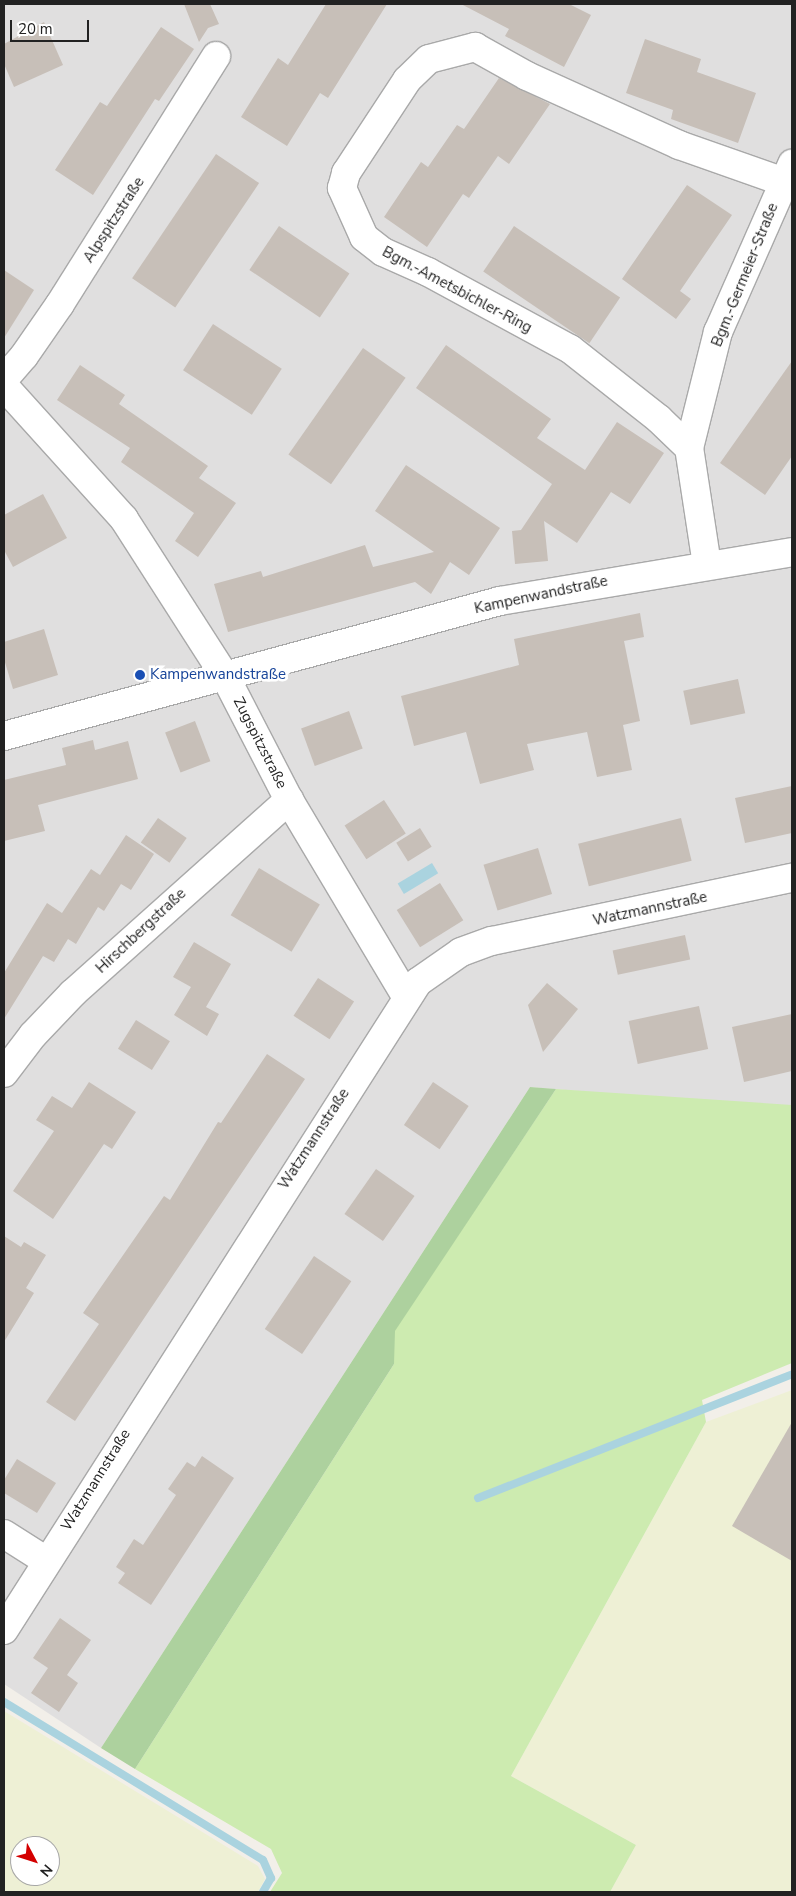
<!DOCTYPE html>
<meta charset="utf-8">
<style>
body{margin:0}
#map{position:relative;width:796px;height:1896px;overflow:hidden;background:#f2efe9;font-family:"Nunito Sans",sans-serif}
div>[style]{position:absolute}
[style*='--x']{left:calc(var(--x)*1px);top:calc(var(--y)*1px);width:calc(var(--w)*1px);rotate:calc(var(--a)*1deg)}
.residential>*{inset:0;background:#e0dfdf}
.farmland>*{inset:0;background:#eef0d5}
.grass>*{inset:0;background:#cdebb0}
.forest>*{inset:0;background:#add19e}
.water>*{inset:0;background:#aad3df;transform-origin:0 0}
.stream>*{height:8px;margin:-4px;padding:0 4px;transform-origin:4px;border-radius:4px;background:#aad3df}
.building>*{inset:0;background:#c7bfb8;transform-origin:0 0}
.roads{filter:drop-shadow(1px 0 #a9a9a9) drop-shadow(-1px 0 #a9a9a9) drop-shadow(0 1px #a9a9a9) drop-shadow(0 -1px #a9a9a9)}
.street>*{height:28px;margin:-14px;padding:0 14px;transform-origin:14px;border-radius:14px;background:#fff}
.dots>*{width:14px;height:14px;translate:-50% -50%;box-sizing:border-box;border:2px solid #fff;border-radius:50%}
span{translate:-50% -50%;white-space:nowrap;text-align:center;line-height:1.15;-webkit-text-stroke:5px #fff;paint-order:stroke}
.street-label{font-size:15px;color:#222}
.transit-label{font-size:15px;color:#164399}
.left{translate:0 -50%;text-align:left}
.frame{position:absolute;inset:0;border:5px solid #222;pointer-events:none}
.north{position:absolute;left:10px;top:1836px;width:50px;height:50px;box-sizing:border-box;background:#fff;border:1px solid #a7a7a7;border-radius:50%;rotate:130deg;font-size:14px;font-weight:700;line-height:20px;text-align:center;color:#222}
.north::after{content:'';display:block;margin:auto;width:18px;height:22px;background:#d40000;clip-path:polygon(50% 0,100% 100%,50% 72%,0 100%)}
.scale{position:absolute;left:10px;top:20px;width:79px;height:22px;box-sizing:border-box;border:2px solid #222;border-top:0;padding-left:6px;font-size:15px;line-height:18px;white-space:nowrap;color:#222;-webkit-text-stroke:4px #fff;paint-order:stroke}
</style>
<div id="map">
<div class="residential">
<div style="clip-path:polygon(4px 4px,792px 4px,792px 1109px,530px 1087px,101px 1748px,4px 1684px)"></div>
</div>
<div class="farmland">
<div style="clip-path:polygon(792px 1390px,792px 1892px,610px 1892px,636px 1845px,511px 1776px,706px 1422px)"></div>
<div style="clip-path:polygon(evenodd,4px 1711px,258px 1866px,265px 1879px,258px 1892px,4px 1892px,4px 1711px,20px 1846px,50px 1846px,50px 1876px,20px 1876px,20px 1846px)"></div>
</div>
<div class="grass">
<div style="clip-path:polygon(556px 1089px,792px 1105px,792px 1363px,702px 1400px,706px 1422px,511px 1776px,636px 1845px,610px 1892px,270px 1892px,282px 1873px,271px 1849px,135px 1769px,394px 1364px,394px 1331px)"></div>
</div>
<div class="forest">
<div style="clip-path:polygon(530px 1087px,556px 1089px,395px 1331px,394px 1364px,135px 1769px,101px 1748px)"></div>
</div>
<div class="water">
<div style="left:432px;top:863px;width:12px;height:40px;rotate:59deg"></div>
</div>
<div class="stream">
<div style="--x:478;--y:1498;--w:338;--a:-21.5"></div>
<div style="--x:4;--y:1702;--w:303;--a:31.4"></div>
<div style="--x:263;--y:1860;--w:20;--a:66"></div>
<div style="--x:271;--y:1878;--w:16;--a:120"></div>
</div>
<div class="building">
<div style="clip-path:polygon(184px 4px,210px 4px,219px 24px,208px 28px,199px 42px)"></div>
<div style="clip-path:polygon(326px 4px,387px 4px,328px 98px,320px 93px,287px 146px,241px 117px,278px 58px,288px 65px)"></div>
<div style="clip-path:polygon(461px 4px,569px 4px,591px 15px,564px 67px,505px 36px,509px 29px)"></div>
<div style="clip-path:polygon(44px 22px,63px 65px,14px 87px,4px 64px,4px 44px)"></div>
<div style="clip-path:polygon(161px 27px,194px 49px,159px 101px,155px 99px,93px 195px,55px 170px,100px 102px,107px 106px)"></div>
<div style="clip-path:polygon(645px 39px,701px 59px,697px 72px,756px 93px,738px 143px,671px 119px,673px 110px,626px 93px)"></div>
<div style="clip-path:polygon(499px 78px,550px 104px,509px 164px,498px 156px,469px 198px,463px 194px,427px 247px,384px 217px,421px 162px,428px 167px,457px 125px,464px 129px)"></div>
<div style="left:216px;top:154px;width:52px;height:150px;rotate:34deg"></div>
<div style="clip-path:polygon(687px 185px,732px 215px,680px 291px,691px 299px,676px 319px,622px 279px)"></div>
<div style="left:279px;top:226px;width:85px;height:53px;rotate:34deg"></div>
<div style="left:514px;top:226px;width:128px;height:55px;rotate:34deg"></div>
<div style="clip-path:polygon(4px 270px,34px 290px,4px 338px)"></div>
<div style="left:213px;top:324px;width:82px;height:55px;rotate:33deg"></div>
<div style="clip-path:polygon(446px 345px,551px 419px,537px 438px,585px 470px,617px 422px,664px 453px,630px 504px,611px 492px,577px 543px,544px 521px,548px 561px,515px 564px,512px 531px,521px 530px,552px 484px,416px 388px)"></div>
<div style="left:363px;top:348px;width:52px;height:130px;rotate:35deg"></div>
<div style="clip-path:polygon(792px 361px,792px 456px,765px 495px,720px 463px)"></div>
<div style="clip-path:polygon(80px 365px,125px 395px,119px 404px,208px 466px,199px 478px,236px 503px,198px 557px,175px 541px,194px 513px,121px 462px,130px 448px,57px 400px)"></div>
<div style="clip-path:polygon(406px 465px,500px 528px,469px 575px,450px 562px,431px 594px,415px 582px,228px 632px,214px 584px,261px 571px,263px 577px,365px 545px,373px 567px,434px 552px,375px 511px)"></div>
<div style="clip-path:polygon(43px 494px,67px 538px,13px 567px,4px 550px,4px 515px)"></div>
<div style="clip-path:polygon(640px 613px,644px 637px,624px 641px,640px 721px,623px 725px,632px 770px,597px 777px,587px 732px,527px 744px,534px 770px,480px 784px,466px 732px,414px 746px,401px 696px,519px 665px,514px 639px)"></div>
<div style="clip-path:polygon(44px 629px,58px 675px,13px 689px,4px 659px,4px 642px)"></div>
<div style="left:738px;top:679px;width:35px;height:56px;rotate:78deg"></div>
<div style="left:349px;top:711px;width:40px;height:51px;rotate:70deg"></div>
<div style="left:195px;top:721px;width:43px;height:32px;rotate:69deg"></div>
<div style="clip-path:polygon(93px 740px,95px 750px,128px 741px,138px 779px,38px 805px,45px 831px,4px 841px,4px 780px,66px 765px,62px 748px)"></div>
<div style="clip-path:polygon(792px 786px,792px 833px,745px 843px,735px 798px)"></div>
<div style="left:384px;top:800px;width:40px;height:47px;rotate:57deg"></div>
<div style="left:158px;top:818px;width:35px;height:30px;rotate:35deg"></div>
<div style="left:681px;top:818px;width:44px;height:106px;rotate:76deg"></div>
<div style="left:420px;top:828px;width:22px;height:28px;rotate:58deg"></div>
<div style="clip-path:polygon(126px 835px,154px 854px,131px 890px,121px 884px,104px 911px,98px 907px,76px 944px,68px 939px,54px 962px,43px 956px,4px 1019px,4px 973px,47px 903px,62px 913px,91px 869px,100px 875px)"></div>
<div style="left:538px;top:848px;width:48px;height:57px;rotate:73deg"></div>
<div style="left:259px;top:868px;width:71px;height:55px;rotate:31deg"></div>
<div style="left:440px;top:883px;width:44px;height:51px;rotate:58deg"></div>
<div style="left:685px;top:935px;width:25px;height:74px;rotate:78deg"></div>
<div style="clip-path:polygon(194px 942px,231px 964px,206px 1007px,219px 1014px,207px 1036px,174px 1015px,191px 987px,173px 977px)"></div>
<div style="left:318px;top:978px;width:43px;height:45px;rotate:33deg"></div>
<div style="clip-path:polygon(547px 983px,578px 1009px,543px 1052px,528px 1005px)"></div>
<div style="left:699px;top:1006px;width:44px;height:72px;rotate:78deg"></div>
<div style="clip-path:polygon(792px 1014px,792px 1071px,744px 1082px,732px 1027px)"></div>
<div style="left:136px;top:1020px;width:40px;height:34px;rotate:32deg"></div>
<div style="clip-path:polygon(267px 1054px,305px 1079px,75px 1421px,46px 1402px,99px 1324px,83px 1313px,164px 1196px,170px 1200px,218px 1122px,221px 1123px)"></div>
<div style="clip-path:polygon(89px 1082px,136px 1112px,112px 1149px,104px 1144px,53px 1219px,13px 1191px,54px 1131px,36px 1120px,52px 1096px,72px 1108px)"></div>
<div style="left:433px;top:1082px;width:43px;height:52px;rotate:34deg"></div>
<div style="left:376px;top:1169px;width:47px;height:55px;rotate:35deg"></div>
<div style="clip-path:polygon(4px 1236px,21px 1247px,24px 1242px,46px 1255px,26px 1288px,34px 1293px,4px 1342px)"></div>
<div style="left:314px;top:1256px;width:45px;height:88px;rotate:34deg"></div>
<div style="clip-path:polygon(792px 1422px,792px 1561px,732px 1526px)"></div>
<div style="clip-path:polygon(202px 1456px,234px 1478px,151px 1605px,118px 1583px,125px 1573px,116px 1567px,134px 1539px,143px 1545px,176px 1495px,168px 1489px,187px 1462px,195px 1467px)"></div>
<div style="clip-path:polygon(17px 1459px,56px 1483px,37px 1513px,4px 1493px,4px 1480px)"></div>
<div style="clip-path:polygon(60px 1618px,91px 1640px,67px 1675px,78px 1683px,59px 1712px,31px 1693px,48px 1668px,33px 1658px)"></div>
</div>
<div class="roads">
<div class="street">
<div style="--x:4;--y:379;--w:30;--a:-49"></div>
<div style="--x:24;--y:356;--w:63;--a:-55.3"></div>
<div style="--x:60;--y:304;--w:293;--a:-57.8"></div>
<div style="--x:4;--y:386;--w:179;--a:47.9"></div>
<div style="--x:124;--y:519;--w:189;--a:57.3"></div>
<div style="--x:226;--y:678;--w:137;--a:62.7"></div>
<div style="--x:289;--y:800;--w:228;--a:59.2"></div>
<div style="--x:689;--y:448;--w:42;--a:-136"></div>
<div style="--x:659;--y:419;--w:113;--a:-141.8"></div>
<div style="--x:570;--y:349;--w:162;--a:-151.5"></div>
<div style="--x:428;--y:272;--w:49;--a:-156"></div>
<div style="--x:383;--y:252;--w:24;--a:-142"></div>
<div style="--x:364;--y:237;--w:54;--a:-114.2"></div>
<div style="--x:342;--y:188;--w:16;--a:-75"></div>
<div style="--x:346;--y:173;--w:111;--a:-56.7"></div>
<div style="--x:407;--y:80;--w:30;--a:-44"></div>
<div style="--x:429;--y:59;--w:48;--a:-14.6"></div>
<div style="--x:475;--y:47;--w:60;--a:29.1"></div>
<div style="--x:527;--y:76;--w:167;--a:24.4"></div>
<div style="--x:679;--y:145;--w:111;--a:19.4"></div>
<div style="--x:707;--y:565;--w:118;--a:-98.7"></div>
<div style="--x:689;--y:448;--w:120;--a:-76"></div>
<div style="--x:718;--y:332;--w:184;--a:-66.2"></div>
<div style="--x:4;--y:736;--w:514;--a:-15.23"></div>
<div style="--x:500;--y:601;--w:296;--a:-9.5"></div>
<div style="--x:4;--y:1073;--w:48;--a:-52.7"></div>
<div style="--x:33;--y:1035;--w:58;--a:-46.4"></div>
<div style="--x:73;--y:993;--w:290;--a:-41.8"></div>
<div style="--x:4;--y:1534;--w:49;--a:32.4"></div>
<div style="--x:4;--y:1630;--w:769;--a:-57.43"></div>
<div style="--x:418;--y:982;--w:52;--a:-34.9"></div>
<div style="--x:461;--y:952;--w:33;--a:-20"></div>
<div style="--x:492;--y:941;--w:307;--a:-11.9"></div>
</div>
</div>
<div class="dots">
<div style="left:140px;top:675px;background:#1a4fb4"></div>
</div>
<div class="street-label">
<span style="left:114px;top:220px;rotate:-57deg">Alpspitzstraße</span>
<span style="left:745px;top:275px;rotate:-68deg">Bgm.-Germeier-Straße</span>
<span style="left:457px;top:290px;rotate:28deg">Bgm.-Ametsbichler-Ring</span>
<span style="left:541px;top:595px;rotate:-12deg">Kampenwandstraße</span>
<span style="left:260px;top:743px;rotate:63deg">Zugspitzstraße</span>
<span style="left:650px;top:909px;rotate:-12deg">Watzmannstraße</span>
<span style="left:141px;top:931px;rotate:-43deg">Hirschbergstraße</span>
<span style="left:314px;top:1139px;rotate:-57deg">Watzmannstraße</span>
<span style="left:96px;top:1480px;rotate:-58deg">Watzmannstraße</span>
</div>
<div class="transit-label">
<span class="left" style="left:150px;top:675px">Kampenwandstraße</span>
</div>
<div class="frame"></div>
<div class="north">N</div>
<div class="scale">20 m</div>
</div>
